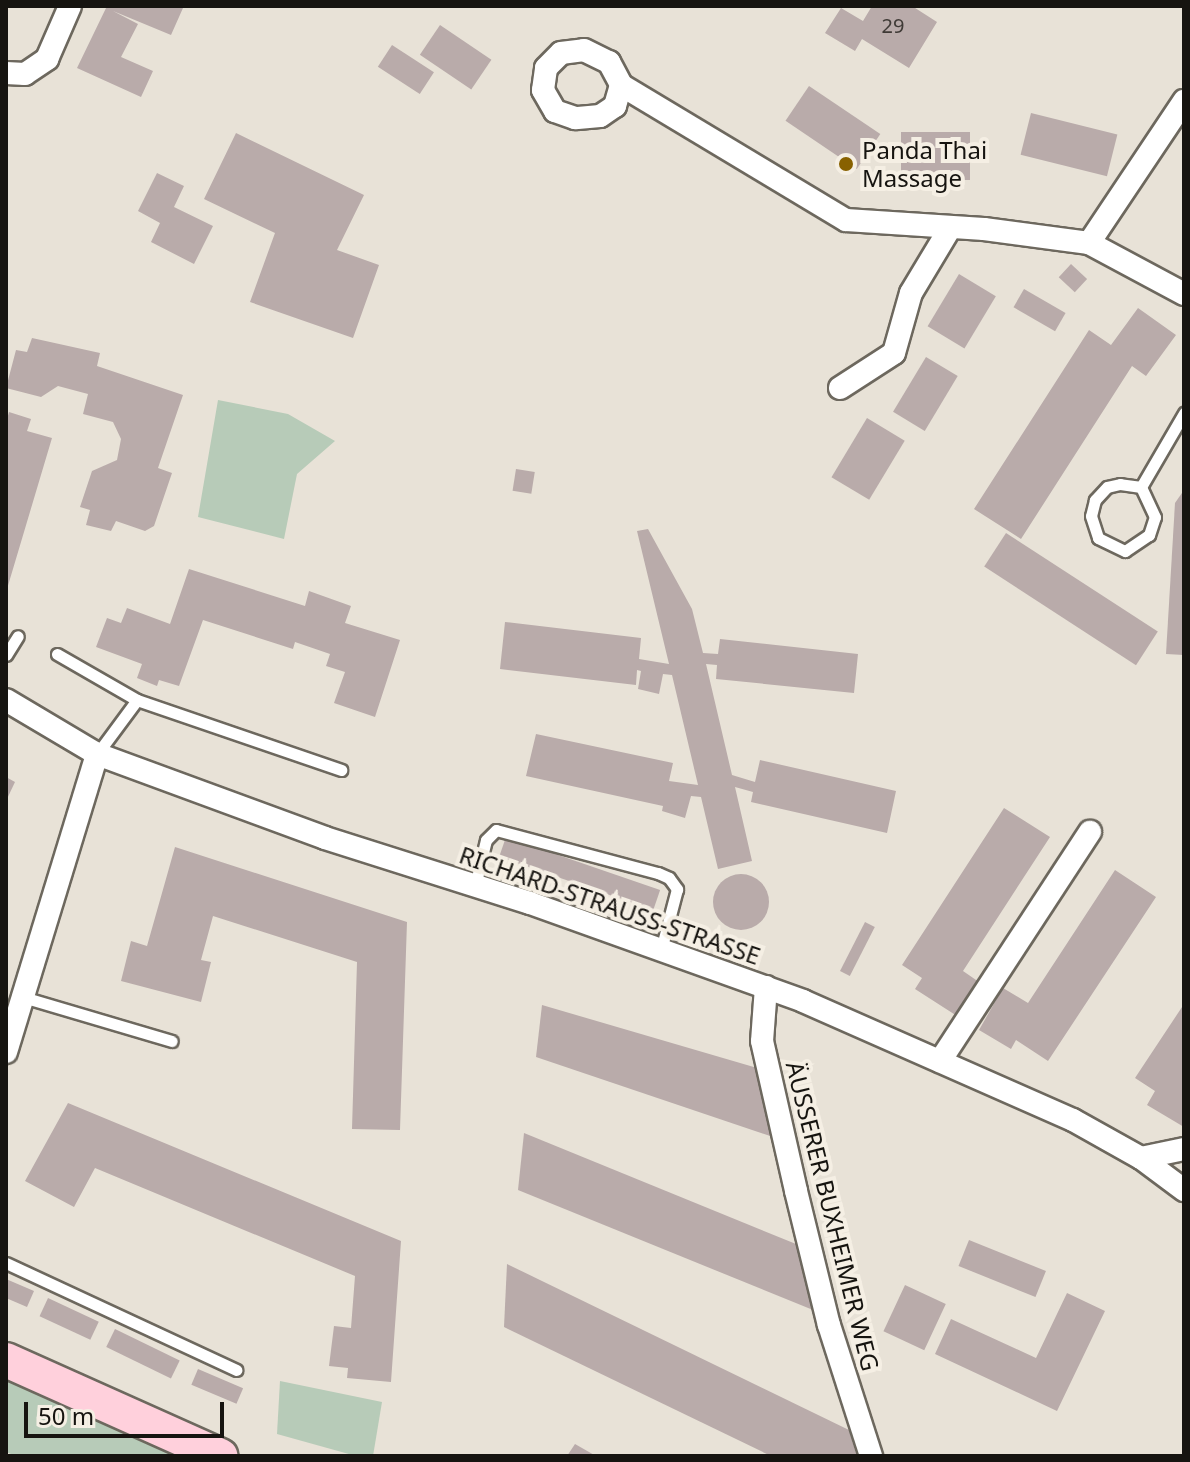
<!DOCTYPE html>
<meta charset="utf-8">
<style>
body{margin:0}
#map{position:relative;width:1190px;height:1462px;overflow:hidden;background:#e8e2d7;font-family:"Noto Sans",sans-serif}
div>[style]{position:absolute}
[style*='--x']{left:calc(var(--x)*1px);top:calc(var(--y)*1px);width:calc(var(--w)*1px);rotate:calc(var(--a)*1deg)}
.green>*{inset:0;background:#b7cbb8}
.building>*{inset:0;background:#b9abaa;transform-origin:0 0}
.round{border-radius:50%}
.roads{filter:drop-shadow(2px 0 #6d685e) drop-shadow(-2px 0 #6d685e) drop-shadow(0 2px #6d685e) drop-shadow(0 -2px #6d685e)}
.service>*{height:11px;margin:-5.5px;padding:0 5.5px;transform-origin:5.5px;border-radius:5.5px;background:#fff}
.minor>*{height:22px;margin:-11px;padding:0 11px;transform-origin:11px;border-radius:11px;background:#fff}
.primary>*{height:34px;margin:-17px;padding:0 17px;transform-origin:17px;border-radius:17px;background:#ffd0dc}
.dots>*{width:22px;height:22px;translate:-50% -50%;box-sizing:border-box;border:4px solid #f5efe4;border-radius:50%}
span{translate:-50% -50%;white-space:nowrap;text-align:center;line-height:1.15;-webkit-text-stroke:8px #f5efe4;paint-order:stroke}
.number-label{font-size:20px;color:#3f3a36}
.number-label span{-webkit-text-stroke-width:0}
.poi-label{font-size:24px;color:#161410}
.left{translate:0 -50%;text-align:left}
.street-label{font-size:24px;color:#161410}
.frame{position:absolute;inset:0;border:8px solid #161410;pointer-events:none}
.scale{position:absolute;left:24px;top:1402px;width:200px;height:36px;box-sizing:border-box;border:4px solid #161410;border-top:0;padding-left:10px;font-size:24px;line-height:28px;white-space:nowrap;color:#161410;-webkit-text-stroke:6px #f5efe4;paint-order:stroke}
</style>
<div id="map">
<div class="green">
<div style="clip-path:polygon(218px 400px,288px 414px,335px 441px,297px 474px,284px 539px,198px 517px)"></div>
<div style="clip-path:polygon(6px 1378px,113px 1424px,174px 1456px,16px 1456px,6px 1452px)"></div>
<div style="clip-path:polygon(280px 1381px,382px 1402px,373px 1456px,356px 1456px,277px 1434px)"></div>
</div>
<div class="building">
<div style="clip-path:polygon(107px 6px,183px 8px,171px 35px,113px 11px,138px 24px,121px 57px,153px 71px,141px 97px,77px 68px)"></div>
<div style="clip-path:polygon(872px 6px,912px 6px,937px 22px,909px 68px,862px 39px,855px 51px,825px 33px,841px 8px,863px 21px)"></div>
<div style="left:440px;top:25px;width:62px;height:36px;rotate:34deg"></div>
<div style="left:392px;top:45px;width:50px;height:26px;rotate:33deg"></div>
<div style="left:809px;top:86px;width:86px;height:42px;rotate:34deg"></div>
<div style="left:1031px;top:113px;width:89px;height:43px;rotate:14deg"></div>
<div style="left:901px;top:132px;width:69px;height:48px"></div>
<div style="clip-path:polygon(236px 133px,364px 195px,337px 250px,379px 265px,353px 338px,250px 302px,275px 233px,204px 199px)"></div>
<div style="clip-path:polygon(157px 173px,184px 186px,174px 207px,213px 226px,194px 264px,151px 242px,160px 223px,138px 211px)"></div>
<div style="left:1071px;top:264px;width:22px;height:18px;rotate:43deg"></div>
<div style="left:959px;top:274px;width:43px;height:61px;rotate:31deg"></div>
<div style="left:1024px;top:289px;width:48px;height:21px;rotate:30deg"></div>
<div style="clip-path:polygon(1138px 308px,1176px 335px,1146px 376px,1132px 366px,1021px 539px,974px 509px,1089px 330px,1111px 345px)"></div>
<div style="clip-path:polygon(32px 338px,100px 353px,97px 366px,183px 395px,158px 468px,172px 473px,154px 526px,145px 531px,116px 521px,111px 531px,86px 525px,90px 510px,80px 507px,92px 471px,117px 460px,121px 439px,113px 422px,83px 414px,88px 394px,58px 386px,41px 397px,6px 388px,16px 350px,27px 352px)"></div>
<div style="left:926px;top:357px;width:37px;height:64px;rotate:31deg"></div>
<div style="clip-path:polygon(9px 412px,31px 419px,27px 431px,52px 438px,7px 589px,6px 423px)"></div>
<div style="left:867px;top:418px;width:44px;height:69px;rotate:31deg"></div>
<div style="left:516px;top:469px;width:19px;height:22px;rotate:9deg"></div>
<div style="clip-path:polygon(1184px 490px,1184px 655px,1166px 654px,1175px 503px)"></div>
<div style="clip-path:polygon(648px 529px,692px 609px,703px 653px,718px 654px,720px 639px,858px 654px,854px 693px,716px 679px,717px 665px,706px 664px,732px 775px,755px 782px,760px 760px,896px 791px,887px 833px,751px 802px,753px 792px,735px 787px,752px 861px,718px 869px,701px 797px,691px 796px,685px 818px,662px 811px,663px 806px,526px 776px,536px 734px,673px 763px,669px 781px,698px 785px,672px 675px,663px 674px,659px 694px,638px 689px,641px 671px,637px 670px,636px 685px,500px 669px,505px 622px,641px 638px,639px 659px,669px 664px,637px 531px)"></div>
<div style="left:1006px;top:533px;width:181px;height:40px;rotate:33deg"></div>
<div style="clip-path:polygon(189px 569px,305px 606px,309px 591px,351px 606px,345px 623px,400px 640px,375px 717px,334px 703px,345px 672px,326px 666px,330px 654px,295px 642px,293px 649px,203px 620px,179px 686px,159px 680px,157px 686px,137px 678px,142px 664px,96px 647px,107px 618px,121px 623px,127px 608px,170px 624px)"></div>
<div style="clip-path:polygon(6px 777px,15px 782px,6px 801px)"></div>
<div style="clip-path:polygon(1004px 808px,1050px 837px,963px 971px,979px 982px,957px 1016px,915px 989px,922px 978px,902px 965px)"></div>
<div style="left:506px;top:837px;width:163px;height:21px;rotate:19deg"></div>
<div style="clip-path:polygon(175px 847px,407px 922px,400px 1130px,352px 1129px,357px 962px,213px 916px,201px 960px,211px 962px,201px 1002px,121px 981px,131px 941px,147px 946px)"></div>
<div style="clip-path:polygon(1115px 870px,1156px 897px,1048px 1061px,1016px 1040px,1011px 1049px,979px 1030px,1003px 988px,1028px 1003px)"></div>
<div class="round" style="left:713px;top:874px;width:56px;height:56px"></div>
<div style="left:865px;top:922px;width:11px;height:55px;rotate:27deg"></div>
<div style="clip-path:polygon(1184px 1004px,1184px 1127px,1147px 1105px,1155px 1091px,1135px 1078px)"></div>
<div style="clip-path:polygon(542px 1005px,764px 1070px,779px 1139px,536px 1057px)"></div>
<div style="clip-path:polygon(68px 1103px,401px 1241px,391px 1382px,347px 1378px,348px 1368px,329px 1366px,334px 1326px,351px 1328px,355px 1276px,95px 1168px,74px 1207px,25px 1181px)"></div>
<div style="clip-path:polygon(524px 1133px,796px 1244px,818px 1312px,518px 1190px)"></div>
<div style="left:969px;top:1240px;width:83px;height:28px;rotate:22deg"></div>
<div style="clip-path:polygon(507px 1264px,849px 1430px,857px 1456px,771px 1456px,504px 1327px)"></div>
<div style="clip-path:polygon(6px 1279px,34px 1291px,27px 1307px,6px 1298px)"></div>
<div style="left:905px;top:1285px;width:45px;height:51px;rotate:25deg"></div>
<div style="clip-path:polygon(1067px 1293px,1105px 1311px,1057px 1411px,935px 1354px,951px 1319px,1036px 1358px)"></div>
<div style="left:48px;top:1298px;width:56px;height:20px;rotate:25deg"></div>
<div style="left:115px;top:1329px;width:72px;height:20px;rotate:26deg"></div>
<div style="left:198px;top:1369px;width:49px;height:17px;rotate:23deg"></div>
<div style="clip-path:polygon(575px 1444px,596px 1456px,567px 1456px)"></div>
</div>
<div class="roads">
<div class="service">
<div style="--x:1141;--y:487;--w:21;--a:-172"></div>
<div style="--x:1120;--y:484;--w:13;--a:167"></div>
<div style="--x:1107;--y:487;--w:18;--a:133"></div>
<div style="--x:1095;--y:500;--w:16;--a:104"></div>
<div style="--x:1091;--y:516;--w:23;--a:72"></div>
<div style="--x:1098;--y:538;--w:30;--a:26"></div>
<div style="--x:1125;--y:551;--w:29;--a:-34"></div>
<div style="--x:1149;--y:535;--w:19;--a:-72"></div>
<div style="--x:1155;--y:517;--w:33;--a:-115"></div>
<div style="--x:1141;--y:487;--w:86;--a:-59.8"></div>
<div style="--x:57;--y:654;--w:92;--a:29.9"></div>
<div style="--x:137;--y:700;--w:216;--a:18.9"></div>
<div style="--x:6;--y:655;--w:22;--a:-58"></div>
<div style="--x:97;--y:754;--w:67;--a:-53.5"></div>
<div style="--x:475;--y:886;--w:47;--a:-76.6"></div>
<div style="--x:486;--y:840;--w:14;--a:-45"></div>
<div style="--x:496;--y:830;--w:168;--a:14.9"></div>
<div style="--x:658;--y:873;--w:12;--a:24"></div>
<div style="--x:669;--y:878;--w:14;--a:54"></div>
<div style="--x:677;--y:889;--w:63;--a:104.7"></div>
<div style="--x:23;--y:997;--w:155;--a:16.5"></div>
<div style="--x:6;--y:1263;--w:254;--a:24.9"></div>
</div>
<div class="minor">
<div style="--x:6;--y:73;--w:19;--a:3"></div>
<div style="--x:25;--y:74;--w:27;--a:-34"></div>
<div style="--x:47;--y:59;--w:58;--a:-66.5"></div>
<div style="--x:621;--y:85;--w:22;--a:106"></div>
<div style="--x:615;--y:106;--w:18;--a:146"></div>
<div style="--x:600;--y:116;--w:25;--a:175"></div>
<div style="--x:575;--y:118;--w:21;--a:-161"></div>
<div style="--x:555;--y:111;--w:24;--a:-120"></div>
<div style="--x:543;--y:90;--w:22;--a:-82"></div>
<div style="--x:546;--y:68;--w:21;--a:-45"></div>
<div style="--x:561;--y:53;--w:23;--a:-7"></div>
<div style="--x:584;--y:50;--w:28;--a:26"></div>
<div style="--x:609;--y:62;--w:26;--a:62"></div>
<div style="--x:621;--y:85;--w:262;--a:31"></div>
<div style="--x:846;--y:220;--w:138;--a:3.7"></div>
<div style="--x:984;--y:229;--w:106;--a:7.6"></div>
<div style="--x:1089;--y:243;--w:108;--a:28.2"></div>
<div style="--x:1089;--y:243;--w:171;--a:-56.2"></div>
<div style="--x:840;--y:388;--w:64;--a:-32.9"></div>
<div style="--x:894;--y:353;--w:62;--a:-74.2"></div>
<div style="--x:911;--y:293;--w:76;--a:-59"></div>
<div style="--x:6;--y:700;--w:106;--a:30.7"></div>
<div style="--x:97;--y:754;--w:243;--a:20.2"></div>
<div style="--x:325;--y:838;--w:215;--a:17.6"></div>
<div style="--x:530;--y:903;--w:290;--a:19.7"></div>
<div style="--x:803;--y:1001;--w:295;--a:23.8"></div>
<div style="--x:1073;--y:1120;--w:78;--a:29.2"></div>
<div style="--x:1141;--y:1158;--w:54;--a:36.7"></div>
<div style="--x:766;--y:987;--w:54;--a:94.2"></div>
<div style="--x:762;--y:1041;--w:154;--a:77.2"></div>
<div style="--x:796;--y:1191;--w:138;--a:76.2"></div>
<div style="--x:829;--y:1325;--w:138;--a:72.2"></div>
<div style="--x:6;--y:1052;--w:312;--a:-73"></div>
<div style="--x:940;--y:1061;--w:274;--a:-56.8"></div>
<div style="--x:1141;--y:1158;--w:44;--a:-11.8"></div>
</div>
<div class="primary">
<div style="--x:6;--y:1360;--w:235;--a:24.1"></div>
</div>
</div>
<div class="dots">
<div style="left:846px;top:164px;background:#886100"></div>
</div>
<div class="number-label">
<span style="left:893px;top:25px">29</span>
</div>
<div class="poi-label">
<span class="left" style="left:862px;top:164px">Panda Thai<br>Massage</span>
</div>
<div class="street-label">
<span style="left:610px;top:905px;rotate:19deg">RICHARD-STRAUSS-STRASSE</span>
<span style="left:833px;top:1216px;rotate:76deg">ÄUSSERER BUXHEIMER WEG</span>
</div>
<div class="frame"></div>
<div class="scale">50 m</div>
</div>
